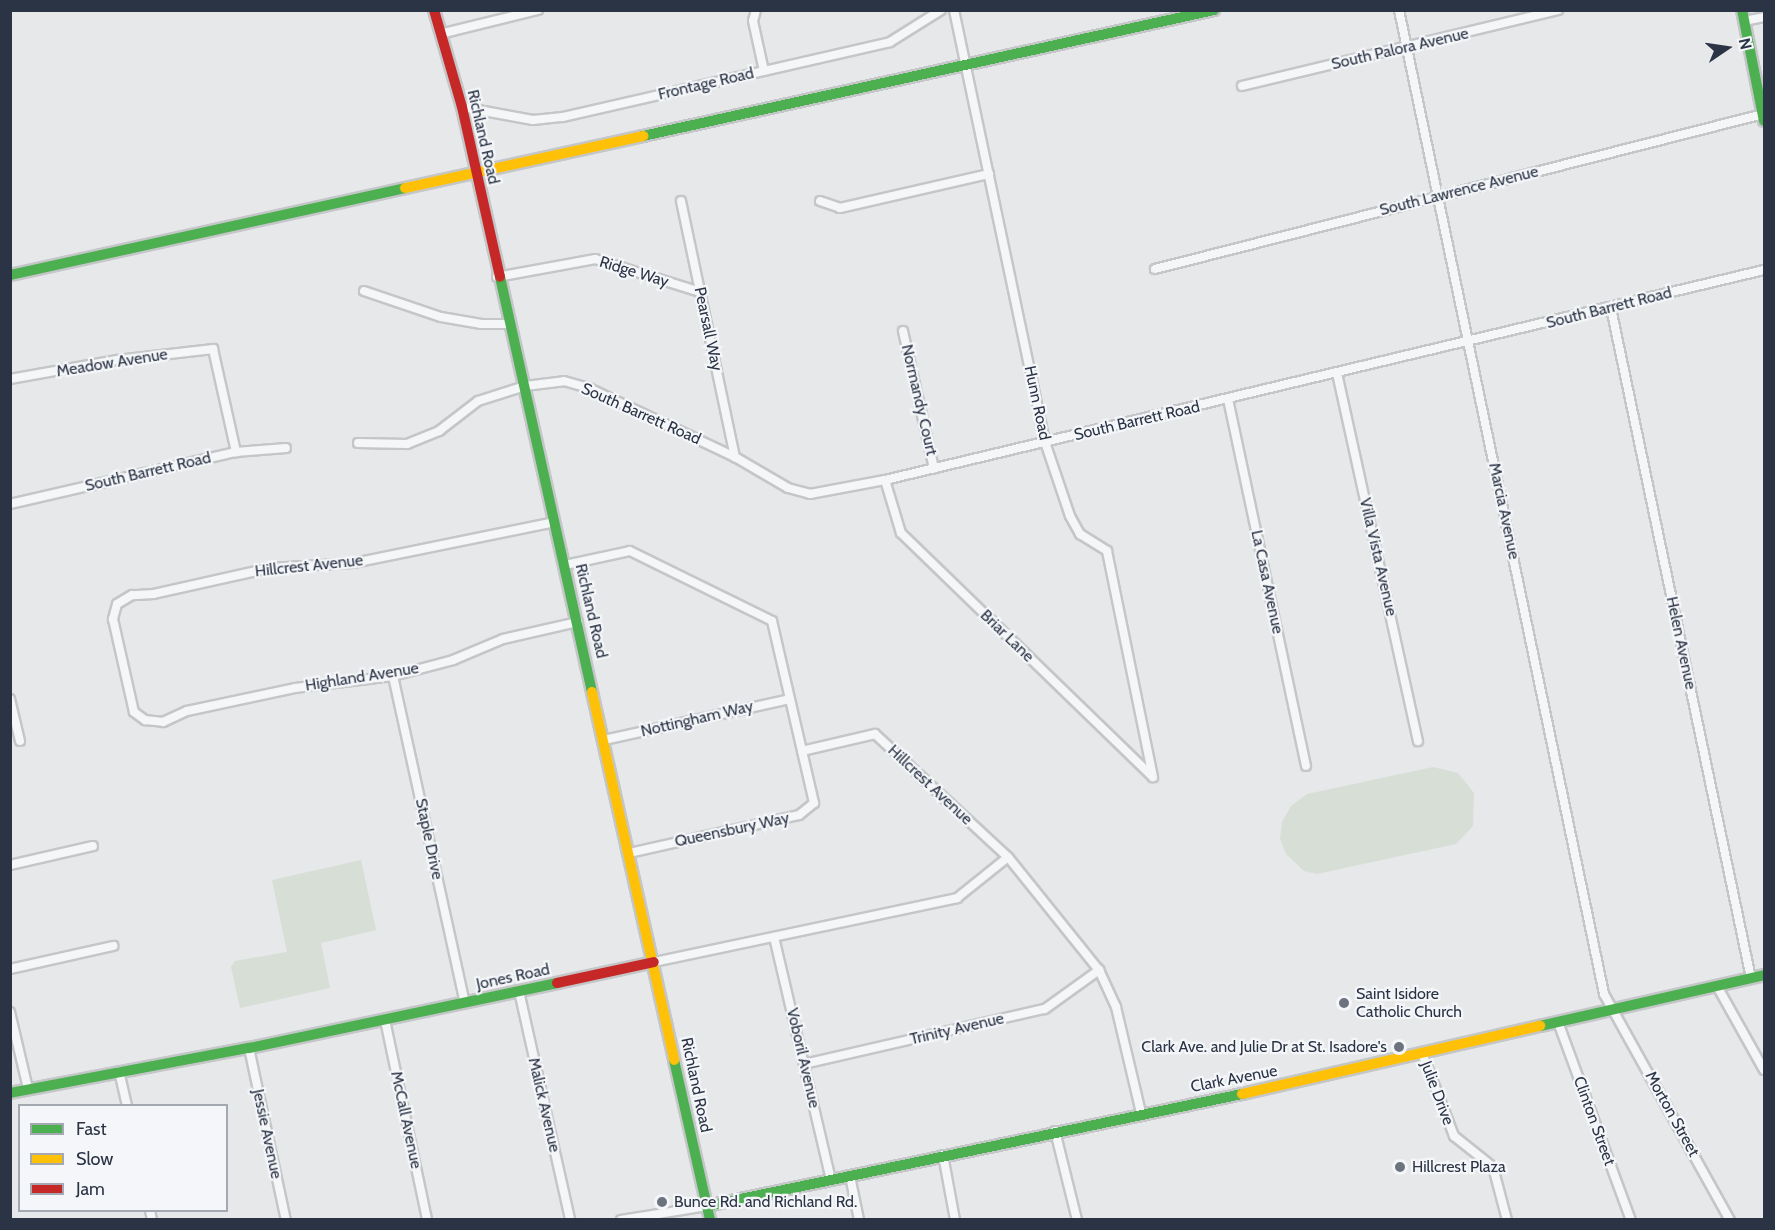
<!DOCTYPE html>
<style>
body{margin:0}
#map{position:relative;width:1775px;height:1230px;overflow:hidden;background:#e6e8ea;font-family:Cabin,sans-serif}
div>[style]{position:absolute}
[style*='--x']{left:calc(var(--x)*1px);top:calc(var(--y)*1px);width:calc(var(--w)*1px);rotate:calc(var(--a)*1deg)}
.green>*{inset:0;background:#d6ded6}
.roads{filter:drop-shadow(2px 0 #c4c6c8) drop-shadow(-2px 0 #c4c6c8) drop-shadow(0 2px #c4c6c8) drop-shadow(0 -2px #c4c6c8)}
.street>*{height:8px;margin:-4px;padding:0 4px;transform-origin:4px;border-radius:4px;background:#f5f6f7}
.fast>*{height:10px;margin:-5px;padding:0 5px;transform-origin:5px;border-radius:5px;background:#4caf50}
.slow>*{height:10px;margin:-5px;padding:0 5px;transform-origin:5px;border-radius:5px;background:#ffc107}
.jam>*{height:10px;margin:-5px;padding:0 5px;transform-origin:5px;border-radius:5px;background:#c62828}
.dots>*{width:16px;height:16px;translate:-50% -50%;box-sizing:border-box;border:3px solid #f4f6f9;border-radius:50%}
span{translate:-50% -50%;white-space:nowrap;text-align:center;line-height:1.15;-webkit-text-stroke:4.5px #f4f6f9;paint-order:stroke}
.street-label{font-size:16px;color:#2b3445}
.poi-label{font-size:16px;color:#2b3445}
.left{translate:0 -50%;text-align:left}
.right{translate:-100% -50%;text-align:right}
.frame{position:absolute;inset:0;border:12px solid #2b3445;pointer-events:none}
.legend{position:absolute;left:18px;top:1104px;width:210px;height:108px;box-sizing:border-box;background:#f4f6f9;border:2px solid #a4a8b1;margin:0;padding:8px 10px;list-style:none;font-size:18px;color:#2b3445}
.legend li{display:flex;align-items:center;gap:12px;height:30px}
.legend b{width:30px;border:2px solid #a4a8b1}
.north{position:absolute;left:1697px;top:18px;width:60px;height:60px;-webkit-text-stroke:4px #f4f6f9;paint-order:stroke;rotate:77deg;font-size:16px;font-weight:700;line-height:24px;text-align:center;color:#2b3445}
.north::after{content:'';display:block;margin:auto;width:21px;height:27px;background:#2b3445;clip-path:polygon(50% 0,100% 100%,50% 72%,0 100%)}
</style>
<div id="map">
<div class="green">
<div style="clip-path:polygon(1433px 767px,1458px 773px,1474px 793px,1473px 826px,1456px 844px,1317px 874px,1304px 871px,1286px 854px,1280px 839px,1282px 822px,1291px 806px,1307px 794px)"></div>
<div style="clip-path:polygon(361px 860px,376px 930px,321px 943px,330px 988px,240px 1008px,231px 967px,235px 961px,287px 952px,272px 880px)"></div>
</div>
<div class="roads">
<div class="street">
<div style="--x:756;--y:10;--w:11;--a:105"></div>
<div style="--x:753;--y:21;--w:51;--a:77.6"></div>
<div style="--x:954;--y:10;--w:441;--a:78.1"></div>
<div style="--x:1045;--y:442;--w:78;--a:71.3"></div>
<div style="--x:1070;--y:516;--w:21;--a:61"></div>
<div style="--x:1080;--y:534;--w:32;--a:32"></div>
<div style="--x:1107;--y:551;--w:231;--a:78.5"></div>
<div style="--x:1399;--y:10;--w:1005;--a:78.23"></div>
<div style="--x:1604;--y:994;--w:259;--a:60.9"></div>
<div style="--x:1744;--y:21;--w:20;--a:-11"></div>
<div style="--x:440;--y:34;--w:101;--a:-13.8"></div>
<div style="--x:1242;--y:86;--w:325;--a:-13.5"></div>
<div style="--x:462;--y:107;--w:72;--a:10.4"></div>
<div style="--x:533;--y:120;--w:30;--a:-6"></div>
<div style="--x:563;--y:117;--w:335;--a:-12.9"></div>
<div style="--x:890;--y:42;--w:60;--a:-32.1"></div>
<div style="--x:681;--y:201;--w:262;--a:78.1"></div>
<div style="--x:820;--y:201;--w:21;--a:19"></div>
<div style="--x:840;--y:208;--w:153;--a:-12.9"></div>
<div style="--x:1155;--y:269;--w:627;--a:-14.3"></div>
<div style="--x:497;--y:277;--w:100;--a:-10.4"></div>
<div style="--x:595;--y:259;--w:110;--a:17.4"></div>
<div style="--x:364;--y:291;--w:81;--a:18.7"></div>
<div style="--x:441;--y:317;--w:41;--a:9.9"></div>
<div style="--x:481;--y:324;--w:27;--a:0"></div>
<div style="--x:1611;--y:308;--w:684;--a:78.2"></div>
<div style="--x:903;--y:331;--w:141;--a:77.3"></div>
<div style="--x:1337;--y:373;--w:377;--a:77.6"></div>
<div style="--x:10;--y:379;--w:109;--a:-10.1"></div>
<div style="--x:117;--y:360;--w:97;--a:-6.5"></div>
<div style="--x:213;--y:349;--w:106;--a:77.4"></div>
<div style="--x:1228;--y:399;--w:375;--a:78"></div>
<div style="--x:358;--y:443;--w:49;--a:1.2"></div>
<div style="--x:407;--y:444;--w:35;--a:-22"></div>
<div style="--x:439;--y:431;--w:49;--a:-37.6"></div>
<div style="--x:478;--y:401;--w:49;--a:-17.7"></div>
<div style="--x:525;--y:386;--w:39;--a:-7"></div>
<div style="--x:564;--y:381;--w:26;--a:16"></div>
<div style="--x:589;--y:388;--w:161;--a:25.3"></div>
<div style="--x:735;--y:457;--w:61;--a:30.3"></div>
<div style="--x:788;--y:488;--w:23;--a:15"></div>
<div style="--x:810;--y:494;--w:76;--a:-10.6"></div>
<div style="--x:885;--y:480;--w:904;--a:-13.44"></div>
<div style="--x:885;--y:480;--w:55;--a:73.2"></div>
<div style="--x:901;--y:533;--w:349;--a:44.1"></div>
<div style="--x:10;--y:504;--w:232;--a:-13"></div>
<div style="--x:236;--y:452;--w:50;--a:-4.6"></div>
<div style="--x:555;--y:522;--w:206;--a:168.5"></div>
<div style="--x:353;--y:563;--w:83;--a:176.6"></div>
<div style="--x:270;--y:568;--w:119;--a:167.4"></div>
<div style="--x:154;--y:594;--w:22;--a:177"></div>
<div style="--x:132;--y:595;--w:17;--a:149"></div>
<div style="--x:117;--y:604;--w:16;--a:105"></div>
<div style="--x:113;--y:619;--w:95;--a:77.3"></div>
<div style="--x:134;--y:712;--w:14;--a:36"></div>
<div style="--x:145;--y:720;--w:18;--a:6"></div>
<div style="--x:163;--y:722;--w:26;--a:-25"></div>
<div style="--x:187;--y:711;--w:110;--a:-12"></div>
<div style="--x:295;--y:688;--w:99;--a:-7"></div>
<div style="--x:393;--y:676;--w:62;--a:-14.9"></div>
<div style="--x:453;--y:660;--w:54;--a:-22.8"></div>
<div style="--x:503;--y:639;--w:77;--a:-12.8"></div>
<div style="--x:565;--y:565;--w:66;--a:-12.2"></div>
<div style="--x:630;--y:551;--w:158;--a:26.2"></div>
<div style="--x:772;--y:621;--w:187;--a:77"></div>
<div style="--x:814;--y:803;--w:19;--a:141"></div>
<div style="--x:799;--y:815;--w:174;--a:167.4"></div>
<div style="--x:393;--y:676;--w:335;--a:77.6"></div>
<div style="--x:10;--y:699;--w:43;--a:76.6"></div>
<div style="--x:604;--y:740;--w:190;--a:-12.4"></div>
<div style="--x:802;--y:751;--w:75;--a:-13.1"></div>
<div style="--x:875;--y:734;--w:181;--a:42.8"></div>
<div style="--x:1008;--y:857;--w:145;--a:51.2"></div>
<div style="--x:1099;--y:970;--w:41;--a:65.3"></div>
<div style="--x:1116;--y:1007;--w:109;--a:76.7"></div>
<div style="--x:10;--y:865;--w:85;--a:-12.9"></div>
<div style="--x:774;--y:937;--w:250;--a:76.8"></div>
<div style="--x:654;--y:962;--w:310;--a:-11.9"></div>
<div style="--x:957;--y:898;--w:65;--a:-38.8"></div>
<div style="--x:10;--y:969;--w:106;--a:-12.6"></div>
<div style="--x:1717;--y:986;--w:96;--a:60.8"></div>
<div style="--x:519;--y:991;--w:235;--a:77.4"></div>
<div style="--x:10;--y:1012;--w:79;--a:76.8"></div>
<div style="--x:385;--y:1020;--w:204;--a:78.1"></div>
<div style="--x:1558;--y:1022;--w:211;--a:69.8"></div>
<div style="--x:249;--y:1048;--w:176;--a:77.9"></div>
<div style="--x:1422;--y:1053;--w:89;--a:68.9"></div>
<div style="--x:1454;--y:1136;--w:50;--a:38.5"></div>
<div style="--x:1493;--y:1167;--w:55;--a:75.2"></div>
<div style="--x:804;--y:1064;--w:247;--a:-12.9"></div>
<div style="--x:1045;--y:1009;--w:67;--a:-35.8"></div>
<div style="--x:119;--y:1071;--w:36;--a:77"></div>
<div style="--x:1055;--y:1131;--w:92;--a:76.1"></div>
<div style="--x:943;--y:1155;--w:66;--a:79.5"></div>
<div style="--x:850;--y:1176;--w:45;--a:78.4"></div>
<div style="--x:150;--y:1210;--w:10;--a:79"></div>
<div style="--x:621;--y:1220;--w:87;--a:-9.2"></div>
</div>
<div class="fast">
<div style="--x:1742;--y:10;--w:113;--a:78.8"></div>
<div style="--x:643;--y:136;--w:585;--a:-12.44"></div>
<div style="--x:10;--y:275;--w:404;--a:-12.4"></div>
<div style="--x:500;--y:277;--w:425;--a:77.5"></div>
<div style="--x:1540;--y:1026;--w:230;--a:-12.8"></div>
<div style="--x:674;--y:1060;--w:164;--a:77.3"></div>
<div style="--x:10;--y:1093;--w:243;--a:-10.7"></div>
<div style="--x:249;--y:1048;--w:315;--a:-11.9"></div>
<div style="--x:707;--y:1206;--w:547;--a:-11.82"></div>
</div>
<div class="slow">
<div style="--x:405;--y:188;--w:244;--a:-12.3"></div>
<div style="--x:592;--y:692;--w:377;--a:77.4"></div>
<div style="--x:1242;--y:1094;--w:306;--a:-12.9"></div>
</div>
<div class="jam">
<div style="--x:434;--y:10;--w:101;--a:73.9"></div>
<div style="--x:462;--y:107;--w:174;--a:77.4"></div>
<div style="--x:557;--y:983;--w:99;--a:-12.2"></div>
</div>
</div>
<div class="dots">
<div style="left:1344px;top:1003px;background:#6c737f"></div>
<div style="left:1399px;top:1047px;background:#6c737f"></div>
<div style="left:1400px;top:1167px;background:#6c737f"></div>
<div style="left:662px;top:1202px;background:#6c737f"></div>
</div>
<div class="street-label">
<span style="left:1400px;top:49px;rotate:-13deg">South Palora Avenue</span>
<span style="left:706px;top:84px;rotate:-13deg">Frontage Road</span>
<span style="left:483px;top:137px;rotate:77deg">Richland Road</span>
<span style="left:1459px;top:191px;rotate:-14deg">South Lawrence Avenue</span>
<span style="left:634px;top:272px;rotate:17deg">Ridge Way</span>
<span style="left:1609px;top:308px;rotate:-14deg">South Barrett Road</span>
<span style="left:708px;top:329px;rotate:78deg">Pearsall Way</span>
<span style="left:112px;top:363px;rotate:-9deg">Meadow Avenue</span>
<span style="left:919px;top:400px;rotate:77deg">Normandy Court</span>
<span style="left:1037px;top:403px;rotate:78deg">Hunn Road</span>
<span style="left:641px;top:414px;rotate:24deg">South Barrett Road</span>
<span style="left:1137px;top:421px;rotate:-13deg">South Barrett Road</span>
<span style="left:148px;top:472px;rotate:-13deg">South Barrett Road</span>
<span style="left:1504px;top:511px;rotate:78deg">Marcia Avenue</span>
<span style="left:1378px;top:557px;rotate:77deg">Villa Vista Avenue</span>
<span style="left:309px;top:566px;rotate:-6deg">Hillcrest Avenue</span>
<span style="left:1267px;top:582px;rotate:78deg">La Casa Avenue</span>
<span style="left:591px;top:611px;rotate:77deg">Richland Road</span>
<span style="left:1007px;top:636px;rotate:44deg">Briar Lane</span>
<span style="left:1681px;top:643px;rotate:78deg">Helen Avenue</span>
<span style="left:362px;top:677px;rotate:-9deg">Highland Avenue</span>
<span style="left:697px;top:719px;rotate:-13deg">Nottingham Way</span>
<span style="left:930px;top:785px;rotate:43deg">Hillcrest Avenue</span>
<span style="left:732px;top:830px;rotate:-12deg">Queensbury Way</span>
<span style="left:429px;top:839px;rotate:78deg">Staple Drive</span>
<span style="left:513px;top:977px;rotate:-12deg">Jones Road</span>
<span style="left:957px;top:1029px;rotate:-13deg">Trinity Avenue</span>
<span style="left:803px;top:1058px;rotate:77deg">Voboril Avenue</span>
<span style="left:1234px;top:1079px;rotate:-11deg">Clark Avenue</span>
<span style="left:696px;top:1085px;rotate:78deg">Richland Road</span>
<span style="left:1437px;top:1093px;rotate:69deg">Julie Drive</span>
<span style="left:544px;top:1105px;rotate:77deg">Malick Avenue</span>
<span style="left:1672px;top:1114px;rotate:61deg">Morton Street</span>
<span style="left:406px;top:1120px;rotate:78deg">McCall Avenue</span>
<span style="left:1594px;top:1121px;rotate:70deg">Clinton Street</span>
<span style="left:267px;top:1134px;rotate:78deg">Jessie Avenue</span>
</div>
<div class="poi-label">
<span class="left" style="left:1356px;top:1003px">Saint Isidore<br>Catholic Church</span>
<span class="right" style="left:1387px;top:1047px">Clark Ave. and Julie Dr at St. Isadore's</span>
<span class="left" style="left:1412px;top:1167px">Hillcrest Plaza</span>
<span class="left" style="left:674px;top:1202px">Bunce Rd. and Richland Rd.</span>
</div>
<div class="frame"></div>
<ul class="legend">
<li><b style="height:8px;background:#4caf50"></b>Fast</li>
<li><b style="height:8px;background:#ffc107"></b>Slow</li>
<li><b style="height:8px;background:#c62828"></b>Jam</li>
</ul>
<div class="north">N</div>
</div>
